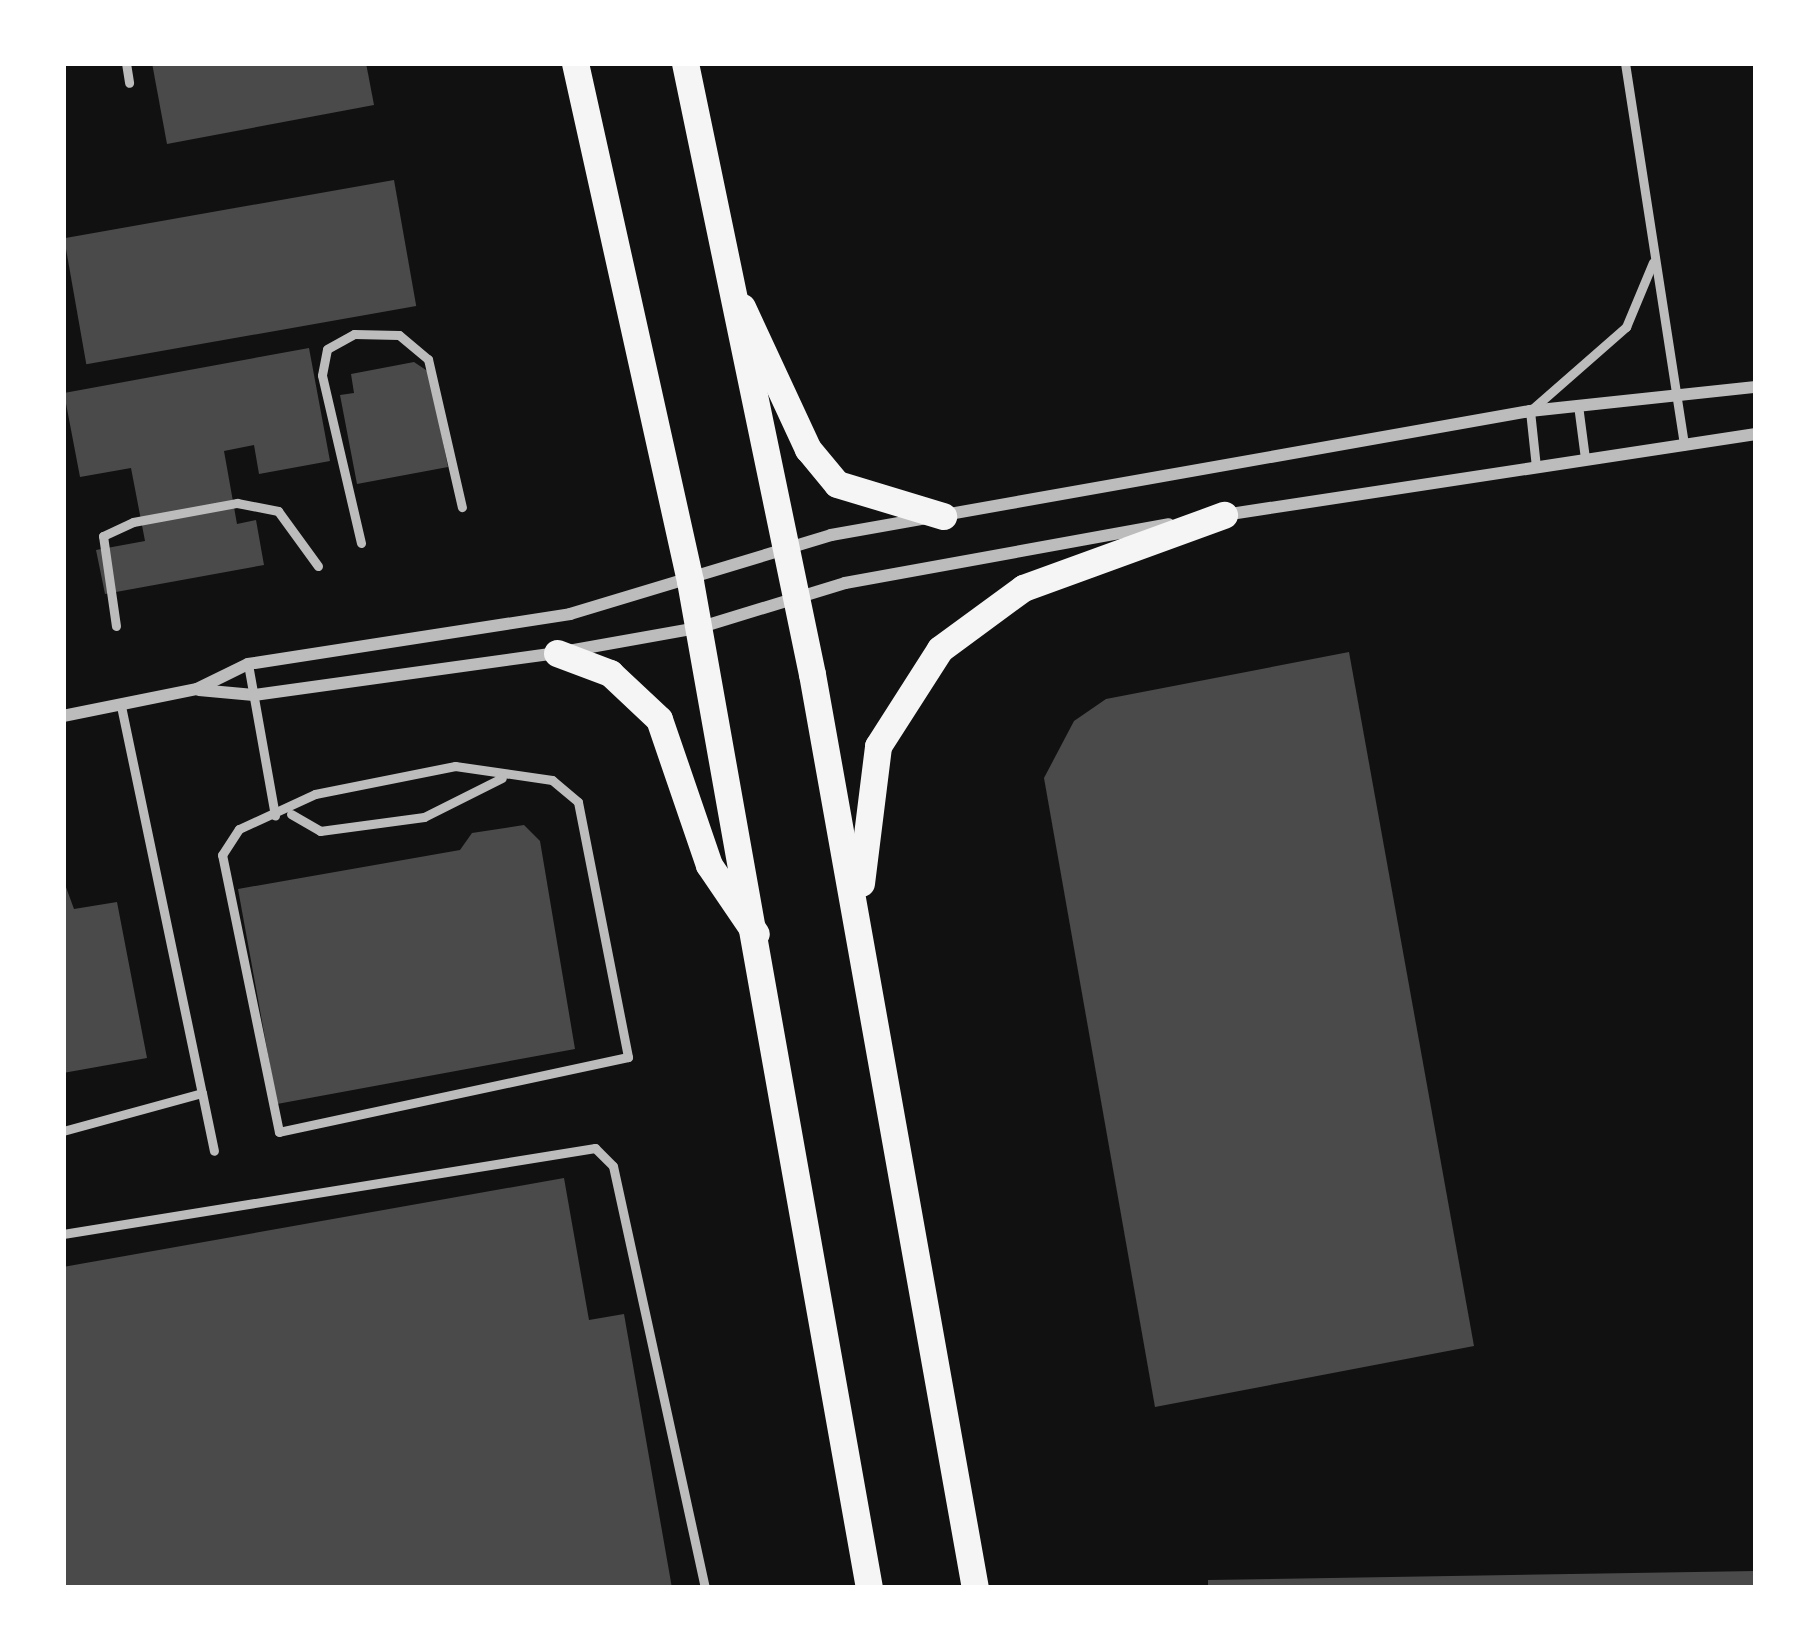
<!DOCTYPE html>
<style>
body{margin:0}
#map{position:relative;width:1819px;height:1651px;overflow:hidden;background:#111;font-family:"Fira Sans",sans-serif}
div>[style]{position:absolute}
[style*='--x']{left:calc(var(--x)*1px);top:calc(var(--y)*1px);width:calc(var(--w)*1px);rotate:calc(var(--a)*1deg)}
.building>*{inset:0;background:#4a4a4a;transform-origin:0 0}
.service>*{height:9px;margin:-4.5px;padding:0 4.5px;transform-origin:4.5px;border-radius:4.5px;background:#bcbcbc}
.minor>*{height:12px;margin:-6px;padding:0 6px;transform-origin:6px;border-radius:6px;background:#bcbcbc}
.trunk>*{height:27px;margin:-13.5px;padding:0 13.5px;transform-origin:13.5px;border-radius:13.5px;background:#f5f5f5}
span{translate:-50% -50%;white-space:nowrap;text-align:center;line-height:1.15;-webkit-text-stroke:9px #fff;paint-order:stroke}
.frame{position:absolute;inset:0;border:66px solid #fff;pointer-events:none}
</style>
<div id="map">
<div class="building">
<div style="clip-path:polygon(152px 63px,366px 63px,374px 105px,167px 144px)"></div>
<div style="left:394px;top:180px;width:128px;height:335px;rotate:80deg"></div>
<div style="clip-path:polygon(309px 348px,330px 461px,259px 474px,254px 445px,224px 451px,237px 524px,256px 520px,264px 565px,105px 594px,96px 550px,145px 541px,131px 468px,80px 477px,64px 393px)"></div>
<div style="clip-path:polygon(414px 362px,429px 372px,448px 467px,357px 484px,340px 395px,354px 393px,351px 374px)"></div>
<div style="clip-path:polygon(1349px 652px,1474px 1346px,1155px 1407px,1044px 778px,1074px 721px,1106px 699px)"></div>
<div style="clip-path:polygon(524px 825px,540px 841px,575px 1049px,277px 1104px,238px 889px,460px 850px,472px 833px)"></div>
<div style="clip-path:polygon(63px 879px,74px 909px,117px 902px,147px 1058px,63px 1073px)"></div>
<div style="clip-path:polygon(564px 1178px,589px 1320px,624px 1314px,672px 1588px,63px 1588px,63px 1267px)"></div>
<div style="clip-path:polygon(1756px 1571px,1756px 1588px,1208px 1588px,1208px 1580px)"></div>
</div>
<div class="service">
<div style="--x:126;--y:63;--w:20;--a:81"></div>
<div style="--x:1625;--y:63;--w:387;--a:81.2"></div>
<div style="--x:1578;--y:405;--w:53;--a:82.5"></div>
<div style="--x:1536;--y:467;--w:56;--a:-96.1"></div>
<div style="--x:1530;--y:411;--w:128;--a:-41.2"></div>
<div style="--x:1626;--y:327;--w:70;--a:-67.4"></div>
<div style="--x:361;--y:543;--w:172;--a:-103.1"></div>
<div style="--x:322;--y:375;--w:26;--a:-79"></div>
<div style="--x:327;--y:349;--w:31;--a:-29"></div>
<div style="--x:354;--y:334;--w:45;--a:1.3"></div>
<div style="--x:399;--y:335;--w:38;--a:40"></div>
<div style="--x:428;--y:359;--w:152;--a:77.1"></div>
<div style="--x:116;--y:626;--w:91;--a:-98.2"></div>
<div style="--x:103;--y:536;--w:33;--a:-25"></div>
<div style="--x:133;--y:522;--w:106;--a:-10.4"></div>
<div style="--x:237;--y:503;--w:42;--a:11"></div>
<div style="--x:278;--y:511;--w:68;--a:54"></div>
<div style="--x:248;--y:664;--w:154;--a:79.9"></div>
<div style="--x:121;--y:706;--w:395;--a:78.2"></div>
<div style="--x:455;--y:766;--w:98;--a:8.2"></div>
<div style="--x:552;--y:780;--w:34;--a:40"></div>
<div style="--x:578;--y:802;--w:260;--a:78.9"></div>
<div style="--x:628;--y:1057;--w:357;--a:167.9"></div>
<div style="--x:279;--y:1132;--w:283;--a:-101.6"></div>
<div style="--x:222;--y:855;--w:31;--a:-57"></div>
<div style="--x:239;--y:829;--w:84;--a:-24.7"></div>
<div style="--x:315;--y:794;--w:143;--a:-11.3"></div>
<div style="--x:291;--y:814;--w:34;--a:30"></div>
<div style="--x:320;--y:831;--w:105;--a:-7.7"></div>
<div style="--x:424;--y:817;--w:87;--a:-26.6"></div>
<div style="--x:63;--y:1131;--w:144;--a:-15.3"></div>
<div style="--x:202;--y:1093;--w:59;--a:78.3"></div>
<div style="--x:63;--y:1234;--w:539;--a:-9.18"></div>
<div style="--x:595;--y:1148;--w:25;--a:45"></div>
<div style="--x:613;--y:1166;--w:432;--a:77.7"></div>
</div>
<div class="minor">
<div style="--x:1224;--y:515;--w:538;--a:-8.66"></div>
<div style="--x:199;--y:690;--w:55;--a:5.2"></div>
<div style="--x:254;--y:695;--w:306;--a:-7.9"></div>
<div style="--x:557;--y:653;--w:143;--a:-10.1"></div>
<div style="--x:698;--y:628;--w:154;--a:-17"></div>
<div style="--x:845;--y:583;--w:329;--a:-10.3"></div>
<div style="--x:63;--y:716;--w:137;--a:-11.4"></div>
<div style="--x:197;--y:689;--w:57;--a:-26.1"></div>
<div style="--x:248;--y:664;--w:326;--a:-8.8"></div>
<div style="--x:570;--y:614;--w:273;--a:-16.8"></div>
<div style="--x:831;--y:535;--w:710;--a:-10.06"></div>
<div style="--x:1530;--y:411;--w:227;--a:-6.1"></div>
</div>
<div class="trunk">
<div style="--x:575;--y:63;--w:531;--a:77.48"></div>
<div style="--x:690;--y:581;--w:1023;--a:79.92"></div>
<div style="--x:685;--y:63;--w:624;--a:78.26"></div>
<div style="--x:812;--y:674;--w:928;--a:79.89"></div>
<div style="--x:742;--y:307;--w:157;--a:65.1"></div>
<div style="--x:808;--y:449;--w:45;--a:50.4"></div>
<div style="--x:837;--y:484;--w:111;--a:16.8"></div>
<div style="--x:557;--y:653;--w:57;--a:20.7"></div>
<div style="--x:610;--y:673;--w:67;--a:43.2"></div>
<div style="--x:659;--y:719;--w:154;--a:71.1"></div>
<div style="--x:709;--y:865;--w:83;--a:55.7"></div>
<div style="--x:861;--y:883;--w:138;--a:-82.9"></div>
<div style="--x:878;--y:746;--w:115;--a:-57.4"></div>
<div style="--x:940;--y:649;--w:103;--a:-36.3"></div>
<div style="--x:1023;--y:588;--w:214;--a:-20"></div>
</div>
<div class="frame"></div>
</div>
